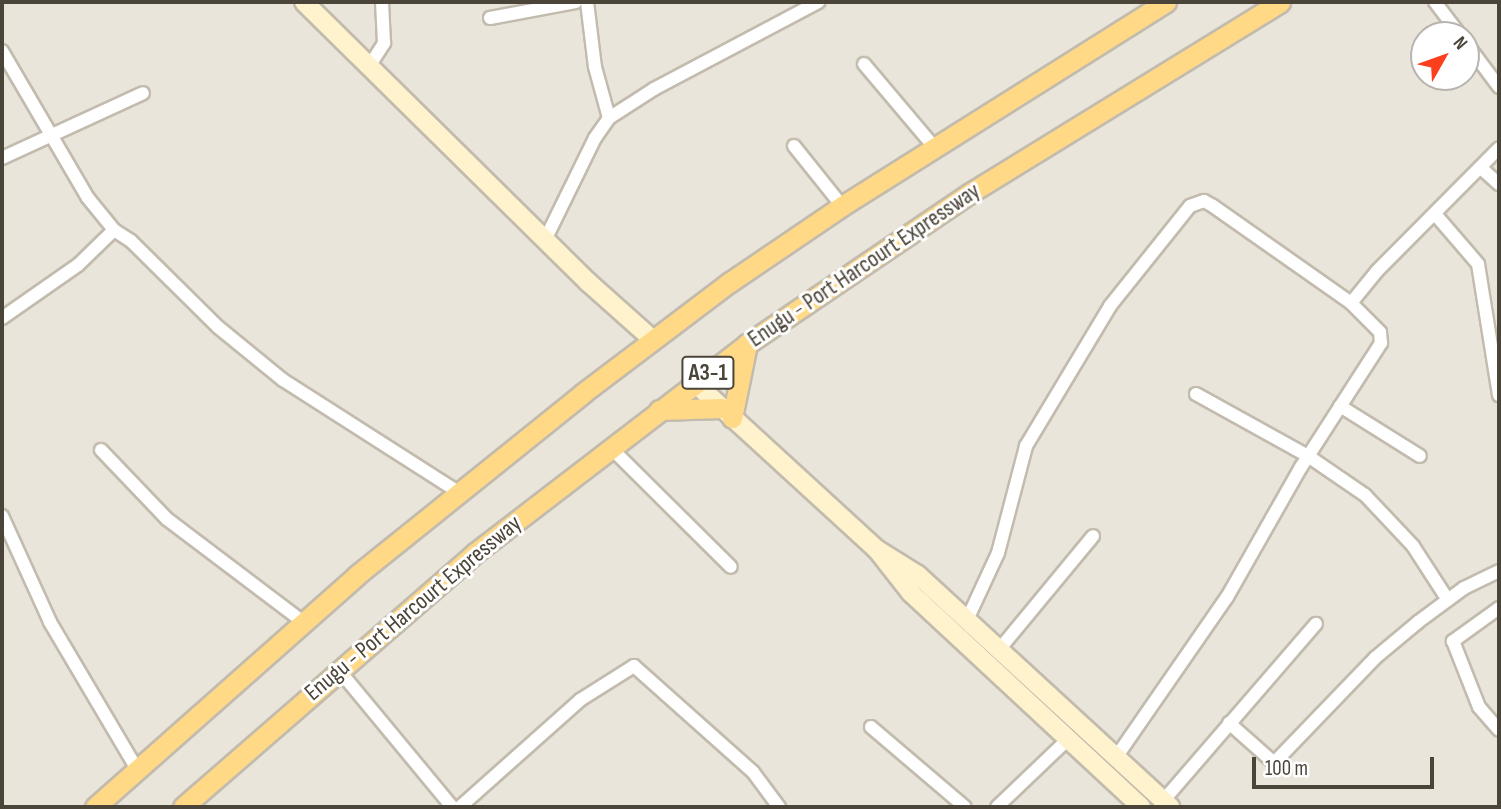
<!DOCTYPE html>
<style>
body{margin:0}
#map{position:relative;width:1501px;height:809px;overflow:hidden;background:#f6f3ec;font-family:"Sofia Sans Condensed",sans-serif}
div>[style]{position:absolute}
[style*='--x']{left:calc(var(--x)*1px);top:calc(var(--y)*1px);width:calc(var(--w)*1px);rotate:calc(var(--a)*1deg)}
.residential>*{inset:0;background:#eae5da}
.roads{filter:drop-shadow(2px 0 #c2bbae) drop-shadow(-2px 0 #c2bbae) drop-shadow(0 2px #c2bbae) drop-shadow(0 -2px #c2bbae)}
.minor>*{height:12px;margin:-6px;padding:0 6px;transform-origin:6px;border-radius:6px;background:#fff}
.secondary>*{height:18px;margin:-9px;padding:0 9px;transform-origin:9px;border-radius:9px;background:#fff3cd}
.trunk>*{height:19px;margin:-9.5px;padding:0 9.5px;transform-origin:9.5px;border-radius:9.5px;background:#ffd985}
span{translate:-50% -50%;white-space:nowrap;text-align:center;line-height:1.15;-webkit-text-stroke:6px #fff;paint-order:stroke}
.shield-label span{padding:2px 5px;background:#fff;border:2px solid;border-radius:5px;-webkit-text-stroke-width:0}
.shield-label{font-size:23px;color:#4b4439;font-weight:700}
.street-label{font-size:24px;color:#4b4439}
.frame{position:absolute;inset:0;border:4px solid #4b4439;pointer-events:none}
.north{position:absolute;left:1410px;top:21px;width:70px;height:70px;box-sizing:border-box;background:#fff;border:2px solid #b7b4b0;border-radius:50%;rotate:50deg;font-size:19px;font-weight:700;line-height:28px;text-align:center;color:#4b4439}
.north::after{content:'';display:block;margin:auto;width:24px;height:32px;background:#fc3f1d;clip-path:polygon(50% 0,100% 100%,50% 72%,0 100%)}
.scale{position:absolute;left:1252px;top:757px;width:182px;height:32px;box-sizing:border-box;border:4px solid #4b4439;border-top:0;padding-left:9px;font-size:21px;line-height:24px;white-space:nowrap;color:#4b4439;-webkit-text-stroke:5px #fff;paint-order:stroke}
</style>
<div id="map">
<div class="residential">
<div style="clip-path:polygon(evenodd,2px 2px,1499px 2px,1499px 807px,2px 807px,2px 2px,1424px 35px,1466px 35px,1466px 77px,1424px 77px,1424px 35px)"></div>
</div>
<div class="roads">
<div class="minor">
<div style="--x:587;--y:2;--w:65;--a:83"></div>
<div style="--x:595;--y:67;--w:53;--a:74.6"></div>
<div style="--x:1435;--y:2;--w:41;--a:52.9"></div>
<div style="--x:490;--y:18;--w:87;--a:-10.5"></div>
<div style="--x:1466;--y:43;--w:55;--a:53.1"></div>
<div style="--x:2;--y:51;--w:170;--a:59.7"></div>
<div style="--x:88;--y:198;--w:41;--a:50.9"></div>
<div style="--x:114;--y:230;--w:20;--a:33"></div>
<div style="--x:131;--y:241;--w:122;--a:44.7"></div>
<div style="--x:218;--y:327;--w:84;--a:39.2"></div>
<div style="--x:283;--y:380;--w:208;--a:32.6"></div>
<div style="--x:864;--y:64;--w:110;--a:49.8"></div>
<div style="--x:368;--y:68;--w:30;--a:-57"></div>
<div style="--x:384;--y:43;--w:41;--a:-92.8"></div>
<div style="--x:794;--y:146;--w:77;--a:51.3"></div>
<div style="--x:2;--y:158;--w:155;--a:-24.7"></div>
<div style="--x:1481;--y:168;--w:24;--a:42"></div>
<div style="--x:1435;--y:214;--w:66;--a:49.3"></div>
<div style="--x:1478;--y:264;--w:133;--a:80.9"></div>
<div style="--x:545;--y:240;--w:114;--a:-63.9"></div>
<div style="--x:595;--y:138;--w:24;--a:-55"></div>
<div style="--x:609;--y:118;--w:54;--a:-32.8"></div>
<div style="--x:654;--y:89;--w:186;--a:-27.9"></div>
<div style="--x:1351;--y:303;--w:41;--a:-50.9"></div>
<div style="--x:1377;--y:271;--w:173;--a:-45.2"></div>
<div style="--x:2;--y:318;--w:93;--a:-34.9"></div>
<div style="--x:78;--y:265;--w:50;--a:-44.2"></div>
<div style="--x:1196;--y:394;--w:128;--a:29"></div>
<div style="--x:1308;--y:456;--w:69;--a:34.4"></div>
<div style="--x:1365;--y:495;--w:70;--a:46.7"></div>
<div style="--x:1413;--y:546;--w:64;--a:57.1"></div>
<div style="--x:1340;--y:406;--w:94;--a:32"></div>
<div style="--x:610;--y:447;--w:170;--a:44.8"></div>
<div style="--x:101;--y:450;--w:95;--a:46.3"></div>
<div style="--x:167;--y:519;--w:171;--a:37.1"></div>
<div style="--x:2;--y:516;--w:116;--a:65.6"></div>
<div style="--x:50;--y:622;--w:171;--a:59.4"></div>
<div style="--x:1499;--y:608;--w:57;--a:144.3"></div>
<div style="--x:1453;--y:641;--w:71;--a:68.5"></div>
<div style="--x:1479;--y:707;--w:30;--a:49"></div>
<div style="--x:966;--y:622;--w:76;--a:-65.1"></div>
<div style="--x:998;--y:553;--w:111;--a:-75.3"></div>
<div style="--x:1026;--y:446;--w:163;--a:-59"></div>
<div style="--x:1110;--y:306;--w:128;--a:-51.3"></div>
<div style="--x:1190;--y:206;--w:15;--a:-20"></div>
<div style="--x:1204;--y:201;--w:10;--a:29"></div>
<div style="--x:1213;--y:206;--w:169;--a:35.1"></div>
<div style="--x:1351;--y:303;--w:41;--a:45"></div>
<div style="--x:1380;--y:332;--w:11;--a:85"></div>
<div style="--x:1381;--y:343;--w:148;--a:122.8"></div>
<div style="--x:1301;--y:467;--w:150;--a:119.6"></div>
<div style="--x:1227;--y:597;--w:197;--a:124.7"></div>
<div style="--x:998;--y:651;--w:149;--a:-50.4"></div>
<div style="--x:338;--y:669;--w:179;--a:50.4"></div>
<div style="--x:1229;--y:723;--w:60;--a:41.6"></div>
<div style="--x:1274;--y:763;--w:146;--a:-46.1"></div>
<div style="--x:1375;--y:658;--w:56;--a:-39.9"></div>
<div style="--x:1418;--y:622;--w:57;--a:-36.5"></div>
<div style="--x:1464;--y:588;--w:39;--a:-26"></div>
<div style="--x:871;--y:727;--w:123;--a:40.4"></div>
<div style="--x:1163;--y:801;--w:234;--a:-49.2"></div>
<div style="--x:460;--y:807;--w:161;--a:-41.7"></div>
<div style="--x:580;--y:700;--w:64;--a:-32.2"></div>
<div style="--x:634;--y:666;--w:159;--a:41.7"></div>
<div style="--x:753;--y:772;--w:44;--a:53.4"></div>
<div style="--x:997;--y:807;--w:97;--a:-43.7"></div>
</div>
<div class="secondary">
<div style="--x:304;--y:2;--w:399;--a:44.6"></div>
<div style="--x:588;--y:282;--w:87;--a:41.7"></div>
<div style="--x:695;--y:383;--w:246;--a:42.5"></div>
<div style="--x:876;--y:549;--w:49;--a:31.8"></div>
<div style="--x:918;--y:575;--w:343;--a:42.6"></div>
<div style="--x:878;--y:551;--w:53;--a:51.8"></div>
<div style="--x:911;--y:593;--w:314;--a:42.9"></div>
</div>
<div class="trunk">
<div style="--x:659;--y:410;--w:63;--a:-1.8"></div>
<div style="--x:732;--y:418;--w:76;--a:-78.5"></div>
<div style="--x:95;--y:807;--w:350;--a:-41.5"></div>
<div style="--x:357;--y:575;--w:290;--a:-38.8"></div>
<div style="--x:583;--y:393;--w:184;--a:-37.1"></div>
<div style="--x:730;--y:282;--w:135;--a:-34.2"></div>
<div style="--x:842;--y:206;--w:383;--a:-32.2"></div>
<div style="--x:183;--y:807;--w:387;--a:-41"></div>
<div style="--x:475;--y:553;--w:343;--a:-37.5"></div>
<div style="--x:747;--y:344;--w:269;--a:-34.1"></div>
<div style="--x:970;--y:193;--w:364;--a:-31.6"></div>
</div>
</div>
<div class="shield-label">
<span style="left:708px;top:373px">A3-1</span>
</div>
<div class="street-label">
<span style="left:864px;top:265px;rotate:-34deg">Enugu - Port Harcourt Expressway</span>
<span style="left:413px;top:608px;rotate:-40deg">Enugu - Port Harcourt Expressway</span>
</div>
<div class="frame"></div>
<div class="north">N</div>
<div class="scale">100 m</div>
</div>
